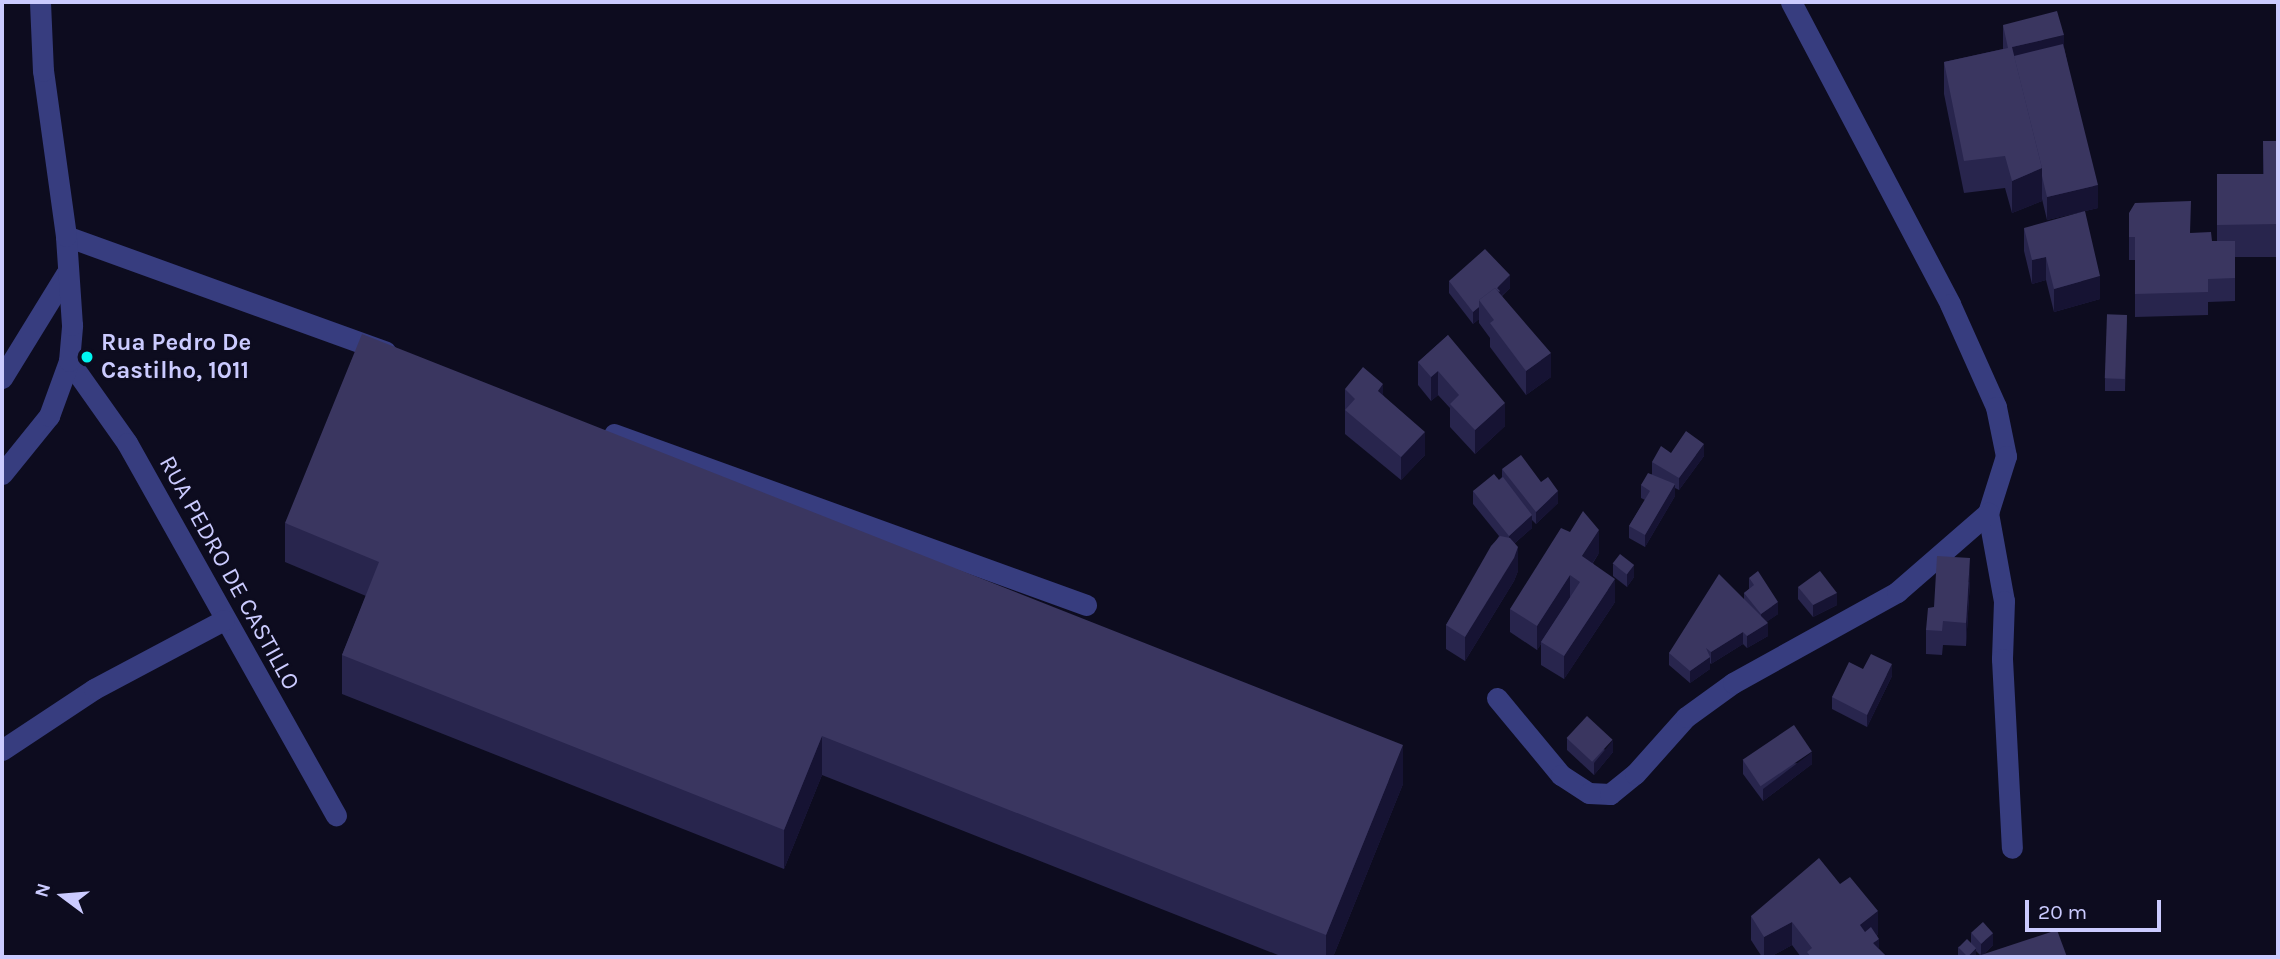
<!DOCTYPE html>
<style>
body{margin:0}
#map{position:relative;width:2280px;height:959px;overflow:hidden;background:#0d0c1f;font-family:Karla,sans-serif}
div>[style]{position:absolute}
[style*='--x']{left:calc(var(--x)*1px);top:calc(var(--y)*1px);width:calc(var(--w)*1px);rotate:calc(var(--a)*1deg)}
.lane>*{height:21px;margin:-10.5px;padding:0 10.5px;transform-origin:10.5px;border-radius:10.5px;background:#373d7f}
.street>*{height:21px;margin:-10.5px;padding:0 10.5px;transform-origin:10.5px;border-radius:10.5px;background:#373d7f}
.wall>*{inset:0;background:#28254d}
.shaded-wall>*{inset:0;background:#161333}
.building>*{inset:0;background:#3a3660;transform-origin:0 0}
.dots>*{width:19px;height:19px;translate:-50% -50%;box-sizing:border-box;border:4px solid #0d0c1f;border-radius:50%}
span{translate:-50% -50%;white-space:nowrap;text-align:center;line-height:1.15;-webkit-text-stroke:5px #0d0c1f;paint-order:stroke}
.poi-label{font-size:24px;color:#cbcbff;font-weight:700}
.left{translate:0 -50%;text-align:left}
.street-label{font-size:24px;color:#cbcbff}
.frame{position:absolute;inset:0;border:4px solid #cbcbff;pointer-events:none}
.north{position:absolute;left:28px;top:861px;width:70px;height:70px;-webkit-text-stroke:5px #0d0c1f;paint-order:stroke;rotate:286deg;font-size:19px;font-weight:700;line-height:28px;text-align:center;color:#cbcbff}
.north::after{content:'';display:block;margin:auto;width:24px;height:32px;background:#cbcbff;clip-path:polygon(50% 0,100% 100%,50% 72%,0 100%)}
.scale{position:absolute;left:2025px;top:900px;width:136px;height:32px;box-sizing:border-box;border:4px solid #cbcbff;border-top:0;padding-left:9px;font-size:21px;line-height:24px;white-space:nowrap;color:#cbcbff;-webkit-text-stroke:5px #0d0c1f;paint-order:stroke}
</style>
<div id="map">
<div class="lane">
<div style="--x:66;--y:236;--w:340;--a:19.9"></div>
<div style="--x:69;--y:361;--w:100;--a:54.7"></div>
<div style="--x:127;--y:443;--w:427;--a:60.7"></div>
<div style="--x:614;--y:434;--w:502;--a:19.91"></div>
<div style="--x:2;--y:750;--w:110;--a:-33.5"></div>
<div style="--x:94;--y:689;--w:147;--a:-28"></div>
</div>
<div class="street">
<div style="--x:1791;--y:2;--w:341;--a:62.2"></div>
<div style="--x:1950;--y:304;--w:113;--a:65.9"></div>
<div style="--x:1996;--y:407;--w:50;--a:78.5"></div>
<div style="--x:2006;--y:456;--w:60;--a:107.5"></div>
<div style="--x:1988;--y:513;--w:89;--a:79.7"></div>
<div style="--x:2004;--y:601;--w:58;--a:92"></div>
<div style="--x:2002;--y:659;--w:189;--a:87"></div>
<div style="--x:2;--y:378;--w:122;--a:-58.4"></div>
<div style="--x:2;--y:474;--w:75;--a:-51"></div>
<div style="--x:49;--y:416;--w:59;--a:-70"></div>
<div style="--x:69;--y:361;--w:36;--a:-85"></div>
<div style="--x:72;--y:325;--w:89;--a:-93.9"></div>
<div style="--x:66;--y:236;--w:167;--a:-97.9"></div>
<div style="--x:43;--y:71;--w:69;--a:-92.5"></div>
<div style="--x:1497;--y:698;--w:100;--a:50.3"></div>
<div style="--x:1561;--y:775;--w:33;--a:33"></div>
<div style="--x:1589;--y:793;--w:21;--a:3"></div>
<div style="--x:1610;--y:794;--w:32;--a:-39"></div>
<div style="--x:1635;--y:774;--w:76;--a:-48.2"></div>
<div style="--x:1686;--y:717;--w:58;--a:-35.9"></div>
<div style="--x:1733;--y:683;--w:188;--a:-29"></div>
<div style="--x:1897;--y:592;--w:121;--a:-41"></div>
</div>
<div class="wall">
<div style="clip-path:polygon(2003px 25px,2064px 47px,2098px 208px,2047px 220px,2042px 199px,2042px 201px,2012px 213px,2005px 188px,1964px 193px,1944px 94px,1944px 62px,2003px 49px)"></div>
<div style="clip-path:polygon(2263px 141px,2278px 141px,2278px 257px,2235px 257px,2235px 301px,2208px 302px,2208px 315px,2135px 317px,2135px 260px,2129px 260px,2129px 213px,2191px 233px,2212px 241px,2217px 241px,2217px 174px,2263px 174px)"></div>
<div style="clip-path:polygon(2024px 228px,2100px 299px,2054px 312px,2046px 280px,2032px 284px,2024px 251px)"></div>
<div style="clip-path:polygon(1449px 281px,1510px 288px,1502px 296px,1551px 377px,1526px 395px,1490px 347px,1490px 338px,1479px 323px,1479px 319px,1473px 324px,1449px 293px)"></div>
<div style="clip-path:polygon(2127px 315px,2125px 391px,2105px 391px,2105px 379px)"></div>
<div style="clip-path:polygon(1448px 335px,1505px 426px,1475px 454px,1450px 427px,1450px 408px,1438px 395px,1431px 401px,1418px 385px,1418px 362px)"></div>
<div style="clip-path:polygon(1345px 389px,1383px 395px,1425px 455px,1401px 480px,1345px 434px)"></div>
<div style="clip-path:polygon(1671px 453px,1704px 456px,1679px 490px,1675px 488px,1675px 496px,1645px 547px,1629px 538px,1629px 526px,1645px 500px,1641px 498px,1641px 485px,1652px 474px,1652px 462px)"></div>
<div style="clip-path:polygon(1502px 469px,1558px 503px,1536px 524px,1532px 520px,1532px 528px,1515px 543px,1518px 571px,1514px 581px,1465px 661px,1446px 649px,1446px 625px,1499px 536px,1473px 504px,1473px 491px,1499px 480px,1502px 477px)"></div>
<div style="clip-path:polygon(285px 523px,1403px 784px,1333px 957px,1283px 957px,822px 775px,784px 869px,342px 694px,342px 655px,366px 596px,285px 562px)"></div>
<div style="clip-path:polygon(1599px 553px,1593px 563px,1615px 602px,1564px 679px,1541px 665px,1541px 644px,1537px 650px,1510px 632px,1510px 609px)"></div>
<div style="clip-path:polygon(1613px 564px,1634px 577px,1627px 587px,1613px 576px)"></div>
<div style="clip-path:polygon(1749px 578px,1778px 614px,1766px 622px,1768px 636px,1747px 648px,1743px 644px,1711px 664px,1710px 663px,1710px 669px,1690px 683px,1669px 665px,1669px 653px,1744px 599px,1744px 593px,1749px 589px)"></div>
<div style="clip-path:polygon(1970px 581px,1966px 646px,1943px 645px,1942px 655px,1926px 654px,1926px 630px,1934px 607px)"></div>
<div style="clip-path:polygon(1798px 587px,1837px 605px,1813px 617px,1798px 599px)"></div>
<div style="clip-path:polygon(1863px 669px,1892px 676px,1867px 727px,1832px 709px,1832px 697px)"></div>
<div style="clip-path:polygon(1567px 738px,1613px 752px,1594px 775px,1567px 750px)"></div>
<div style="clip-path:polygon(1743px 761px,1812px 764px,1763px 801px,1743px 774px)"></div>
<div style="clip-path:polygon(1751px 916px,1878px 934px,1877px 935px,1879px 949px,1887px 957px,1801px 957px,1792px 945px,1770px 957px,1762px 957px,1751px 940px)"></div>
<div style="clip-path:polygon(1971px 933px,1993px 945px,1985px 953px,1980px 955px,1976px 951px,1976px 957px,1958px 957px,1958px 947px,1971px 943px)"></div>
</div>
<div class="shaded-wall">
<div style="clip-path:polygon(2064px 35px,2064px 67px,2012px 56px,2012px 47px)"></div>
<div style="clip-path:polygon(2042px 168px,2042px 201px,2012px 213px,2012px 181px)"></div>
<div style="clip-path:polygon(2098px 185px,2098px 208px,2047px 220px,2047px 197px)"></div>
<div style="clip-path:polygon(2046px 257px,2046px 280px,2032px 284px,2032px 260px)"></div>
<div style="clip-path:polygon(1510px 275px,1510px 288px,1500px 297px,1497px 288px)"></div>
<div style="clip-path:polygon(2100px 276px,2100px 299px,2054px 312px,2054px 289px)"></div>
<div style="clip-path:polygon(1479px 307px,1479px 319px,1473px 324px,1473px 312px)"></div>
<div style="clip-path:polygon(1551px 353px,1551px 377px,1526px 395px,1526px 371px)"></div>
<div style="clip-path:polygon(1438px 371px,1438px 395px,1431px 401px,1431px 377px)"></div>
<div style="clip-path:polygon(1383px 384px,1383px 408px,1378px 391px)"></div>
<div style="clip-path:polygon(1505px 403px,1505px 426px,1475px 454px,1475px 430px)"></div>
<div style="clip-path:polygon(1425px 432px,1425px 455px,1401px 480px,1401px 457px)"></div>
<div style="clip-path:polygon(1704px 444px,1704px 456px,1679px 490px,1679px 478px)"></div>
<div style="clip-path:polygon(1675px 484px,1675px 496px,1645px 547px,1645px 535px)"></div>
<div style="clip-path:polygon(1558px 491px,1558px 503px,1536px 524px,1536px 512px)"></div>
<div style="clip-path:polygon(1532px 515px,1532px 528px,1509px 548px,1509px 536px)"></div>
<div style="clip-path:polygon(1599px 530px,1599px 553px,1582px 579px,1582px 556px)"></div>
<div style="clip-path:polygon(1518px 547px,1518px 571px,1514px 581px,1465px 661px,1465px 637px)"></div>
<div style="clip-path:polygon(1970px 558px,1970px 581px,1966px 646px,1966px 623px)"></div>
<div style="clip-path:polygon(1634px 565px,1634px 577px,1627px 587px,1627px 574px)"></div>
<div style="clip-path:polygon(1570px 575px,1570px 598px,1541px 642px,1541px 644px,1537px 650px,1537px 626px)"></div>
<div style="clip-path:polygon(1615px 579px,1615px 602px,1564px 679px,1564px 656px)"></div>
<div style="clip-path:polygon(1837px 593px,1837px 605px,1813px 617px,1813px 605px)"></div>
<div style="clip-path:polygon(1778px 602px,1778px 614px,1761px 626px,1761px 614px)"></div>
<div style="clip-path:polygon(1768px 623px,1768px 636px,1747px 648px,1747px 636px)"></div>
<div style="clip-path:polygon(1743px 632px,1743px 644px,1711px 664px,1711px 652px)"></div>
<div style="clip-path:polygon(1710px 657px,1710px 669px,1690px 683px,1690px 671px)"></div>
<div style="clip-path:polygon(1892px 664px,1892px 676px,1867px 727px,1867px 715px)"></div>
<div style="clip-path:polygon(822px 736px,822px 775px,784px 869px,784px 830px)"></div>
<div style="clip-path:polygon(1613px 740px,1613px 752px,1594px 775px,1594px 763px)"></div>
<div style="clip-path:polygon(1403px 745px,1403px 784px,1333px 957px,1326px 957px,1326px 935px)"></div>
<div style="clip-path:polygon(1812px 752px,1812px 764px,1763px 801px,1763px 789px)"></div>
<div style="clip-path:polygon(1878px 911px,1878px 934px,1860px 948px,1860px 925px)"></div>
<div style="clip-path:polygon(1792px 922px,1792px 945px,1770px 957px,1764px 957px,1764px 937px)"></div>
<div style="clip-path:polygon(1993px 933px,1993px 945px,1981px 957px,1981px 944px)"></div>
<div style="clip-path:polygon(1879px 939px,1879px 957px,1873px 943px)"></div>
<div style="clip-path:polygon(1976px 948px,1976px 957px,1967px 957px)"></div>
</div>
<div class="building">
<div style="clip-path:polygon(2057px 11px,2064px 35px,2012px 47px,2042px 168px,2012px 181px,2005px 156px,1964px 161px,1944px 62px,2008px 48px,2003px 25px)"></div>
<div style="clip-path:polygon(2063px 44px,2098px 185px,2047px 197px,2042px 176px,2042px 168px,2014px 56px)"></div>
<div style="clip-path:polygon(2263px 141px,2278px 141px,2278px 224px,2217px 225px,2217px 174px,2264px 174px)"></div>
<div style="clip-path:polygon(2191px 201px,2190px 233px,2211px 232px,2212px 241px,2235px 241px,2235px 278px,2208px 279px,2208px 292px,2135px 294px,2135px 237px,2129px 237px,2129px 213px,2135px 203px)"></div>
<div style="clip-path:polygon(2085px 211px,2100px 276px,2054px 289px,2046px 257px,2032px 260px,2024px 228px)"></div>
<div style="clip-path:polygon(1485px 249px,1510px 275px,1497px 288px,1500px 291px,1499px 292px,1495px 288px,1479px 300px,1479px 307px,1473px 312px,1449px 281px)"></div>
<div style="clip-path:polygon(1495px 288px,1551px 353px,1526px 371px,1490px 323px,1494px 320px,1479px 300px)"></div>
<div style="left:2127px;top:315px;width:64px;height:20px;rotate:92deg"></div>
<div style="clip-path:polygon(362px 334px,1403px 745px,1326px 935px,822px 736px,784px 830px,342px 655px,379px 562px,285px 523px)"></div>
<div style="clip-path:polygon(1448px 335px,1505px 403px,1475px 430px,1450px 404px,1459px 395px,1438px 371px,1431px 377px,1418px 362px)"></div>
<div style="clip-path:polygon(1363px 367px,1383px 384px,1378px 391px,1425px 432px,1401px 457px,1345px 410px,1355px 399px,1345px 389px)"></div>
<div style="clip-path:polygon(1686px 431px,1704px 444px,1679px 478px,1652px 462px,1661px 446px,1671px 453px)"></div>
<div style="clip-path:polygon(1521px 455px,1541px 482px,1548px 477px,1558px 491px,1536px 512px,1502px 469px)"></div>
<div style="clip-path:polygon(1648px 473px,1675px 484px,1645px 535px,1629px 526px,1650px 491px,1641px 485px)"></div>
<div style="clip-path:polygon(1494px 474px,1499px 480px,1503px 477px,1532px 515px,1509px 536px,1473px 491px)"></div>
<div style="clip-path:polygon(1583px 511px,1599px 530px,1582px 556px,1615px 579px,1564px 656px,1541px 642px,1580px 582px,1570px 575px,1537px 626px,1510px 609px,1561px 528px,1570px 532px)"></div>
<div style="clip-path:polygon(1500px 536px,1510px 538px,1518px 547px,1514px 558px,1465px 637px,1446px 625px,1491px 546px)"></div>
<div style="left:1620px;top:554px;width:18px;height:12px;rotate:38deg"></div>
<div style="clip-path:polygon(1937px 556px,1970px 558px,1966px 623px,1943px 621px,1942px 631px,1926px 630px,1928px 608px,1934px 607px)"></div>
<div style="clip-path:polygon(1758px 571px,1778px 602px,1761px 614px,1744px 593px,1754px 585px,1749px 578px)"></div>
<div style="clip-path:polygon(1820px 571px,1837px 593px,1813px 605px,1798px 587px)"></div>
<div style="clip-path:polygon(1719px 574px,1768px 623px,1747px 636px,1743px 632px,1711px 652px,1706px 648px,1710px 657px,1690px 671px,1669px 653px)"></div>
<div style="clip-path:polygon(1871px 654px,1892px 664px,1867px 715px,1832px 697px,1849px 662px,1863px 669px)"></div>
<div style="left:1587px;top:716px;width:35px;height:30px;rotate:43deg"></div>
<div style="left:1794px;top:725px;width:32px;height:62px;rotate:56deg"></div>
<div style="clip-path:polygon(1819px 858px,1840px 884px,1850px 877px,1878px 911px,1860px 925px,1865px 932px,1871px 927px,1879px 939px,1873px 943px,1887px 957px,1811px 957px,1807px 952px,1812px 948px,1792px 922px,1764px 937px,1751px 916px)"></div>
<div style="left:1983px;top:922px;width:15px;height:16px;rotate:48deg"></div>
<div style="clip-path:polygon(2057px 930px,2067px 957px,1979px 957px,1978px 956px)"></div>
<div style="left:1967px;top:939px;width:13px;height:12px;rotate:45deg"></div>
</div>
<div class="dots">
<div style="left:87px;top:357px;background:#00f6f1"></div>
</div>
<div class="poi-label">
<span class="left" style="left:101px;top:357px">Rua Pedro De<br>Castilho, 1011</span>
</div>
<div class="street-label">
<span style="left:229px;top:573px;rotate:61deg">RUA PEDRO DE CASTILLO</span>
</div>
<div class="frame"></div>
<div class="north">N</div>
<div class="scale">20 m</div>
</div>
